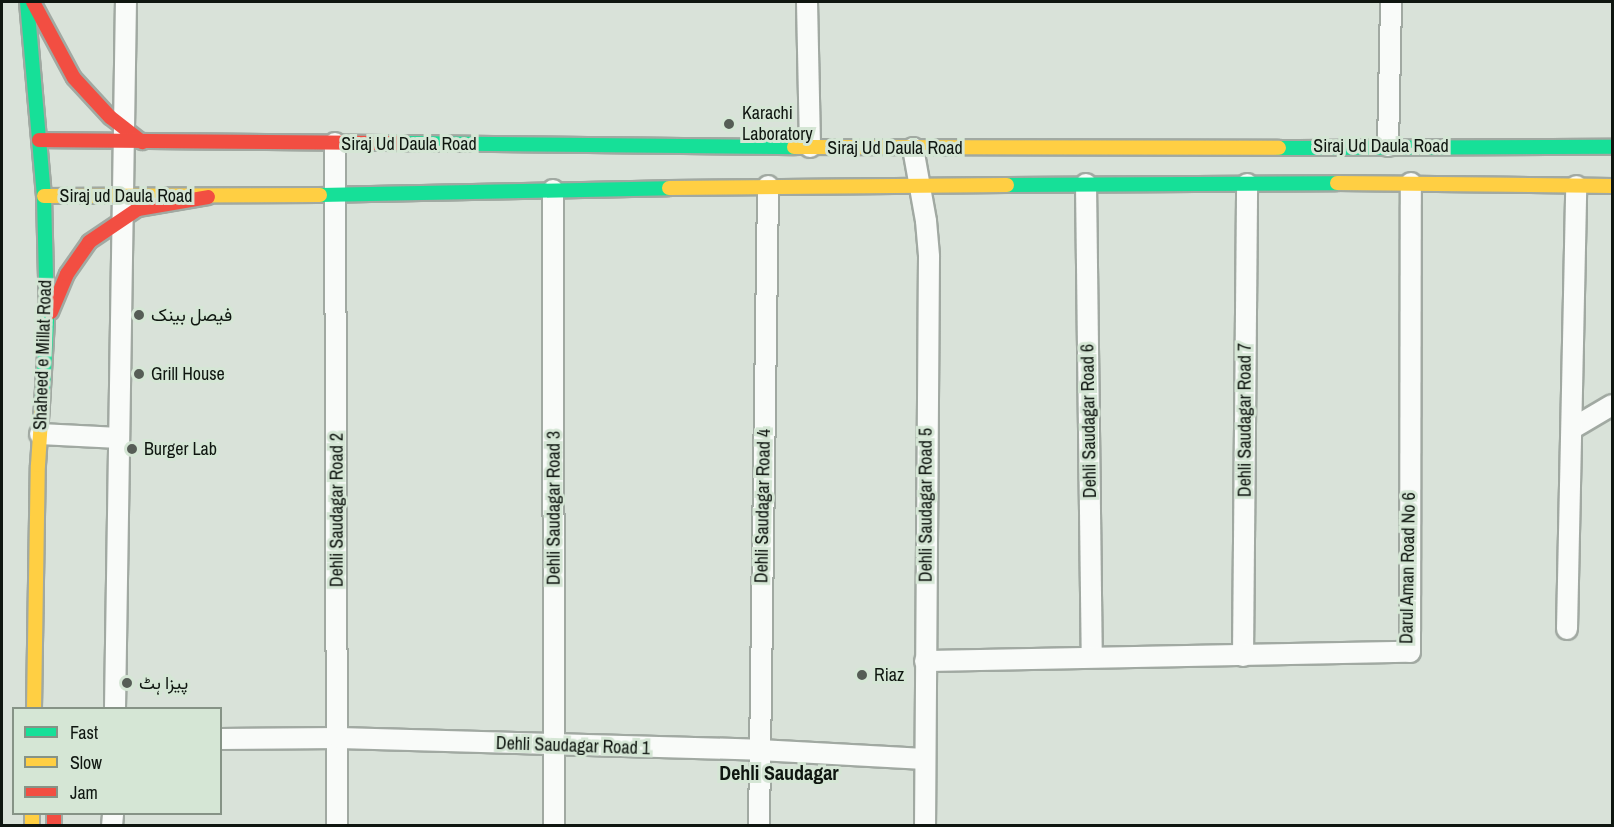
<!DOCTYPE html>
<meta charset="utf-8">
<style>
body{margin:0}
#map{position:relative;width:1614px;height:827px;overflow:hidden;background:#d9e2d9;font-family:"Archivo Narrow",Vazirmatn,sans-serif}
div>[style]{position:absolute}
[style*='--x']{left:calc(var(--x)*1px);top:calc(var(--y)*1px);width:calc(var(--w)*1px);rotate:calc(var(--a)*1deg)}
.roads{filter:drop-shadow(2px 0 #a1a9a2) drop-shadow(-2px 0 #a1a9a2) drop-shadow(0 2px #a1a9a2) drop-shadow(0 -2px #a1a9a2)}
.street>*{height:20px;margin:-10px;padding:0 10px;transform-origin:10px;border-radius:10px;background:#f9fbf9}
.fast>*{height:14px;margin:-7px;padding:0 7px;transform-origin:7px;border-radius:7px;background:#16e098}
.slow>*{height:14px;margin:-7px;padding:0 7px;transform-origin:7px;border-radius:7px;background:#ffcf43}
.jam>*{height:14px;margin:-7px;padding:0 7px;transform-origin:7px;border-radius:7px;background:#f24e42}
.dots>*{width:16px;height:16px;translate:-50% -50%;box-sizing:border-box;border:3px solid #d5e6d5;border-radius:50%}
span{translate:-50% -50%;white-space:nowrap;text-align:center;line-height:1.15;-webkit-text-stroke:6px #d5e6d5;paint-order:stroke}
.poi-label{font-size:18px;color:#0f1610}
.left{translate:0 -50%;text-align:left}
.street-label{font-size:18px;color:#0f1610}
.neighbourhood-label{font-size:20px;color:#0f1610;font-weight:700}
.frame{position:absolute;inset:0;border:3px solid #0f1610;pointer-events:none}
.legend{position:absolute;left:12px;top:707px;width:210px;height:108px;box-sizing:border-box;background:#d5e6d5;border:2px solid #869386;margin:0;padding:8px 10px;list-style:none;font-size:18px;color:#0f1610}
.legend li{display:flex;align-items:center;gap:12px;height:30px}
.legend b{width:30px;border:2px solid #869386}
</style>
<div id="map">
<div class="roads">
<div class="street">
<div style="--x:807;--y:2;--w:145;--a:88.8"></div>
<div style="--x:335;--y:143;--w:683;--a:89.83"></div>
<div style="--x:1388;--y:146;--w:144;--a:-88.8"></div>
<div style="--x:913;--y:148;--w:74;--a:79.9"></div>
<div style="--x:926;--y:221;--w:36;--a:85"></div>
<div style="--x:929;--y:257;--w:569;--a:90.4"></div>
<div style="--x:1086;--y:184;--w:473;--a:89.3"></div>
<div style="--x:553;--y:190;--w:636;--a:89.91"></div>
<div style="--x:1573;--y:428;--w:45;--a:-30.5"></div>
<div style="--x:40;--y:434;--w:79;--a:2.9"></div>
<div style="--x:1567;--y:629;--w:443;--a:-88.8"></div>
<div style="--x:1243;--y:656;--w:472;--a:-89.5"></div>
<div style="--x:925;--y:661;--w:485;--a:-1.1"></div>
<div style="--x:1410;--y:652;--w:469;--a:-89.9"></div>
<div style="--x:115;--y:708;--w:706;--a:-89.11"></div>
<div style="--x:220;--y:739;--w:119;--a:-0.5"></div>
<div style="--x:339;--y:738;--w:420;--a:1.6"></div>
<div style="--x:759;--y:750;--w:166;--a:3.1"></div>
<div style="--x:112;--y:826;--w:12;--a:-85"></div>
<div style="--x:759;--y:826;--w:640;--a:-89.19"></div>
</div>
<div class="fast">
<div style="--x:27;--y:2;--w:195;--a:85"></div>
<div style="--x:44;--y:196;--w:125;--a:88.6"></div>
<div style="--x:47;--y:321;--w:83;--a:93.4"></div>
<div style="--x:406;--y:143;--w:388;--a:0.6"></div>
<div style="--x:1279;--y:148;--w:333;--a:-0.2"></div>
<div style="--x:1007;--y:185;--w:330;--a:-0.3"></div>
<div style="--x:320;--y:195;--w:349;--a:-1.1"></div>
</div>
<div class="slow">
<div style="--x:794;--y:147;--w:485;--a:0.1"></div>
<div style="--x:1337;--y:183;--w:275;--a:0.6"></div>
<div style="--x:669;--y:188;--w:338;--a:-0.5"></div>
<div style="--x:44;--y:196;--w:276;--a:-0.2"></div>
<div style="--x:34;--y:708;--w:243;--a:-89.1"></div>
<div style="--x:38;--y:465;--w:61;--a:-86.2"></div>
<div style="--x:32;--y:814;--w:12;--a:90"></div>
</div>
<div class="jam">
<div style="--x:33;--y:2;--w:86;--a:61.7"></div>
<div style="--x:74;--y:78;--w:53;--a:47.3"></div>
<div style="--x:110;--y:117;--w:41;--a:38"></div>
<div style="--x:39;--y:140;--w:367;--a:0.5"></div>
<div style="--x:51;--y:312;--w:41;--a:-67.2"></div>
<div style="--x:67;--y:274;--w:39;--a:-55"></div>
<div style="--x:89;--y:242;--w:59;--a:-34"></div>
<div style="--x:138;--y:209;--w:71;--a:-9.7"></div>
<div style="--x:54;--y:814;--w:12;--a:90"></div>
</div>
</div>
<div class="dots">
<div style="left:729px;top:124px;background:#565d56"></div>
<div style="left:139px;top:315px;background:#565d56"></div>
<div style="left:139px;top:374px;background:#565d56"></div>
<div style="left:132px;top:449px;background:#565d56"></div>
<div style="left:862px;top:675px;background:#565d56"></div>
<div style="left:127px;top:683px;background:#565d56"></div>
</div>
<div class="poi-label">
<span class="left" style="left:742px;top:124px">Karachi<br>Laboratory</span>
<span class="left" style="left:151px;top:315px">فیصل بینک</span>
<span class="left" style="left:151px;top:374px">Grill House</span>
<span class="left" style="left:144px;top:449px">Burger Lab</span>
<span class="left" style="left:874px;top:675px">Riaz</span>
<span class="left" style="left:139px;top:683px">پیزا ہٹ</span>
</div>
<div class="street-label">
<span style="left:409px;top:144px">Siraj Ud Daula Road</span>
<span style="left:1381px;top:146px">Siraj Ud Daula Road</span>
<span style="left:895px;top:148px">Siraj Ud Daula Road</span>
<span style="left:126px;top:196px">Siraj ud Daula Road</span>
<span style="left:43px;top:355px;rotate:-88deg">Shaheed e Millat Road</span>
<span style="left:1245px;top:420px;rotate:-90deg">Dehli Saudagar Road 7</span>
<span style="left:1089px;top:421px;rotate:-91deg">Dehli Saudagar Road 6</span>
<span style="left:926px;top:505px;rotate:-90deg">Dehli Saudagar Road 5</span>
<span style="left:763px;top:506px;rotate:-89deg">Dehli Saudagar Road 4</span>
<span style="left:554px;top:508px;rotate:-90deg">Dehli Saudagar Road 3</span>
<span style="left:337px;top:510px;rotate:-90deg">Dehli Saudagar Road 2</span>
<span style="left:1408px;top:568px;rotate:-89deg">Darul Aman Road No 6</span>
<span style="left:573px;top:746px;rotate:2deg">Dehli Saudagar Road 1</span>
</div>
<div class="neighbourhood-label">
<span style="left:779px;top:772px">Dehli Saudagar</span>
</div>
<div class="frame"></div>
<ul class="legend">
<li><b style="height:8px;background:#16e098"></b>Fast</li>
<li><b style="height:8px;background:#ffcf43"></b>Slow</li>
<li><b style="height:8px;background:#f24e42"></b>Jam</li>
</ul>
</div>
